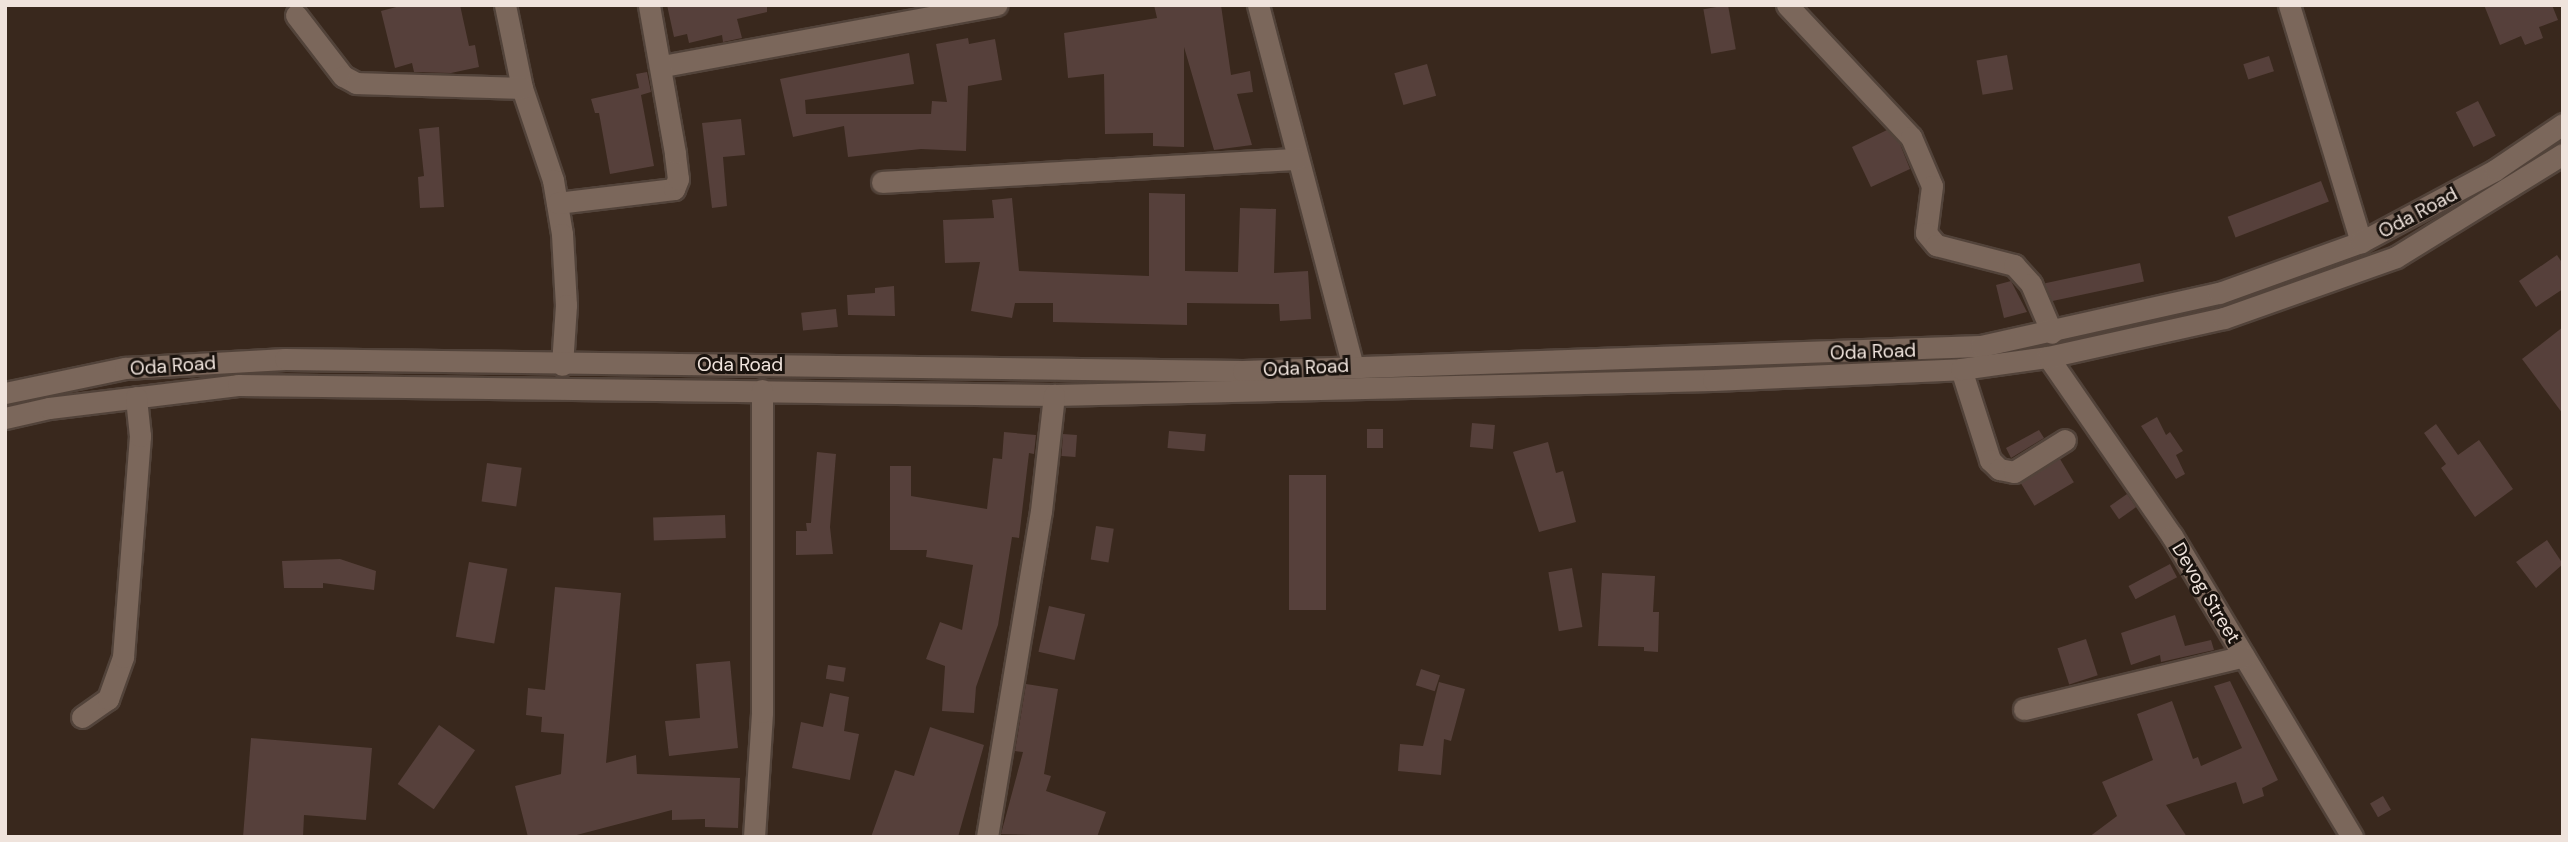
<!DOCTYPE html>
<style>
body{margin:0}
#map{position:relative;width:2568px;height:842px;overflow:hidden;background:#39281d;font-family:"DM Sans",sans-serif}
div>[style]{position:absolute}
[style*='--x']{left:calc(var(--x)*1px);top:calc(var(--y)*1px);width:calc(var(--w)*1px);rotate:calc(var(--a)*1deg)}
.building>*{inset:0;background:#56403b;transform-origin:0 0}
.roads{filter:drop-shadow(2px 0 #52433a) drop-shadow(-2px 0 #52433a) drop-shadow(0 2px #52433a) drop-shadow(0 -2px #52433a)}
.minor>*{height:21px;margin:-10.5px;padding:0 10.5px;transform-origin:10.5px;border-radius:10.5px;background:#7b675b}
span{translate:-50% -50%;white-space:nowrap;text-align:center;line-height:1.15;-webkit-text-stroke:6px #1a130e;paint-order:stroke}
.street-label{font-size:19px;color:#efe3dc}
.frame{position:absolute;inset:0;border:7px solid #efe3dc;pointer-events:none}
</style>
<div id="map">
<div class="building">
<div style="clip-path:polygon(404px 5px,460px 5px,469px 46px,475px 45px,479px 67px,451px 73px,414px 72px,412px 63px,395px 68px,381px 11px)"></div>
<div style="clip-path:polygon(667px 5px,767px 5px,767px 12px,737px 19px,742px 38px,723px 42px,722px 35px,689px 43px,687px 34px,674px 37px)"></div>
<div style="clip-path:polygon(1154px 5px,1221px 5px,1231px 75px,1250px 71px,1253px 92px,1237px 94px,1252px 145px,1214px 150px,1184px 47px,1184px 147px,1153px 146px,1153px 133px,1105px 134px,1104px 74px,1068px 78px,1064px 33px,1157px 18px)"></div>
<div style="left:1728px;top:5px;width:45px;height:25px;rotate:80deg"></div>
<div style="clip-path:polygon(2484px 5px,2552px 5px,2558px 20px,2539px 27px,2543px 38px,2525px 45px,2521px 36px,2500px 45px)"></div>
<div style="clip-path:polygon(968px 38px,969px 44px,995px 39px,1002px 80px,968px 86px,966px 151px,921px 149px,848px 157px,844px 126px,793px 137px,780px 79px,909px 53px,914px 84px,805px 100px,806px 114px,931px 114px,932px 101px,947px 102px,936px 44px)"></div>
<div style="left:2007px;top:55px;width:35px;height:31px;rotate:80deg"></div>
<div style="left:2269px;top:56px;width:16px;height:27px;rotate:72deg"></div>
<div style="left:1427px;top:64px;width:33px;height:34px;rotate:74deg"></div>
<div style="clip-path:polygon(647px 72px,651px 92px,641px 95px,654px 166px,610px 174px,599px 113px,595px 113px,591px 99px,639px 88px,636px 74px)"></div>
<div style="left:2478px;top:101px;width:39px;height:25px;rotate:63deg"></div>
<div style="clip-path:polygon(741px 119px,745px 155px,723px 157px,727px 206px,712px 208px,702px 123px)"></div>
<div style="clip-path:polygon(439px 127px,444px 207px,420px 208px,418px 177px,424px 176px,419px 129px)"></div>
<div style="clip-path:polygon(1887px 130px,1900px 144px,1910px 169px,1871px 187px,1852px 147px)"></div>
<div style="left:2321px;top:181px;width:22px;height:100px;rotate:69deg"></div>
<div style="clip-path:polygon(1149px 193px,1185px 194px,1185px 271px,1238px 272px,1240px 208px,1276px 209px,1274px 273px,1308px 271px,1311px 319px,1280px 321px,1279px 304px,1187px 303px,1187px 325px,1053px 322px,1053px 303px,1015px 303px,1012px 318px,971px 311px,980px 262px,945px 263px,943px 220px,994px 218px,992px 200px,1012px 198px,1019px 271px,1149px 276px)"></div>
<div style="clip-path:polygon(2557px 255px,2563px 264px,2563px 289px,2536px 307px,2519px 281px)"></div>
<div style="left:2140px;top:263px;width:19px;height:97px;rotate:78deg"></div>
<div style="clip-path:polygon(2011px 281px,2027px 312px,2004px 318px,1996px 285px)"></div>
<div style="clip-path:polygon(894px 286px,895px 316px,848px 315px,847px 295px,875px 293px,875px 288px)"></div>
<div style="left:836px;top:309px;width:18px;height:35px;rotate:84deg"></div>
<div style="clip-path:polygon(2563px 327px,2563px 414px,2522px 359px)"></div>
<div style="clip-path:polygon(2157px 417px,2166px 435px,2170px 432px,2183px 451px,2176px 455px,2185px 474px,2176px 479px,2141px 426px)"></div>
<div style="left:1472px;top:423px;width:23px;height:24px;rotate:5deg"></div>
<div style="clip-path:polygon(2436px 424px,2458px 455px,2479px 440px,2513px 489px,2475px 517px,2441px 468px,2446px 464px,2424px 433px)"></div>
<div style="left:1367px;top:429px;width:16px;height:19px"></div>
<div style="clip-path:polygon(2039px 430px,2044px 438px,2011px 458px,2006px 448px)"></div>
<div style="left:1169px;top:431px;width:37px;height:17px;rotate:5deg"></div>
<div style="clip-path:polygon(1004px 432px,1036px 435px,1034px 454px,1029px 453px,1019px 538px,1012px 537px,998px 625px,976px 687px,974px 713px,942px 711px,945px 666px,926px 659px,940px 622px,962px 630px,973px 565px,926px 557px,927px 550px,890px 550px,890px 466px,911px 466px,911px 496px,987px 509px,993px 458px,1002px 459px)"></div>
<div style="left:1063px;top:434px;width:14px;height:22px;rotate:4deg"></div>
<div style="clip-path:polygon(1548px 442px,1556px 473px,1563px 471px,1576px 522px,1539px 532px,1513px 452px)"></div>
<div style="clip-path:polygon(817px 452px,836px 454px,830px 527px,833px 554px,796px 555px,796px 531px,807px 531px,806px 523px,811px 523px)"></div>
<div style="left:2060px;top:459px;width:27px;height:46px;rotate:59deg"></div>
<div style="left:487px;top:463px;width:35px;height:39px;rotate:8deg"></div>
<div style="left:1289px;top:475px;width:37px;height:135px"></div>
<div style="left:2127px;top:494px;width:16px;height:21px;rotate:55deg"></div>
<div style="left:725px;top:515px;width:23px;height:72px;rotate:88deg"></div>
<div style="left:1096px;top:526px;width:18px;height:34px;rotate:9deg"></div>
<div style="clip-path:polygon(2547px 540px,2563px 564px,2536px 588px,2516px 562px)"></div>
<div style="clip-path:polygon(340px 559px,376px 571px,374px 590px,323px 583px,323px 588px,284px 588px,282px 561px)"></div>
<div style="left:469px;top:562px;width:39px;height:76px;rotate:10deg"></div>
<div style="left:2170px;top:564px;width:15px;height:47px;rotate:62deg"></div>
<div style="left:1572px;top:568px;width:60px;height:24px;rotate:80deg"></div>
<div style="clip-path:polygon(1602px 573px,1655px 576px,1653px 612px,1659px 612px,1658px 652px,1644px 651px,1644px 647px,1598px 646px)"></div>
<div style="clip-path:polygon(555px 587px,621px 593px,606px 763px,636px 755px,637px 774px,740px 778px,738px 828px,705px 827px,705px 819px,672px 820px,672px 810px,569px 837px,528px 837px,515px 786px,561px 774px,564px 734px,541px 732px,542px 717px,526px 715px,528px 688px,545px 690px)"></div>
<div style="left:1049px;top:606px;width:37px;height:47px;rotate:13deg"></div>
<div style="clip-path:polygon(2175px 615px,2185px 646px,2211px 640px,2214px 650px,2161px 662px,2160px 655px,2131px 665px,2121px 633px)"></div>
<div style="left:2086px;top:639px;width:38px;height:30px;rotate:72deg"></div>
<div style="clip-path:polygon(730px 661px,738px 748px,669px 756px,665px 721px,700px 718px,696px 664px)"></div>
<div style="left:828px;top:665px;width:18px;height:14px;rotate:9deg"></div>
<div style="left:1421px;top:669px;width:20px;height:17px;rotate:18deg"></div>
<div style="clip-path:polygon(2230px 681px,2278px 780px,2262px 788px,2264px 796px,2243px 804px,2236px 782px,2166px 805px,2187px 837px,2089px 837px,2117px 816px,2102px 782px,2153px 760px,2137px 714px,2172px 701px,2193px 759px,2198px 757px,2201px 766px,2242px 748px,2214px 686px)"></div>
<div style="clip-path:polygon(1439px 682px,1465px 689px,1451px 741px,1444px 739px,1441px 775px,1398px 771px,1400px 744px,1423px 746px)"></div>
<div style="clip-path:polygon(1026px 684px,1058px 689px,1044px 774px,1051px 776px,1046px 791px,1106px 812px,1097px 837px,1001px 834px,1023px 752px,1015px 751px)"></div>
<div style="clip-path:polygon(830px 693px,849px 697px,844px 731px,859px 734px,850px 780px,792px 768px,801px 722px,823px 727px)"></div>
<div style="left:439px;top:725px;width:44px;height:72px;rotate:35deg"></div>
<div style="clip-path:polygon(930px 727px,984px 745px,958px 837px,871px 837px,895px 770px,914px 776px)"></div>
<div style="clip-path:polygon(251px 738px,372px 748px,366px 820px,304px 815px,303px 837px,243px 837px)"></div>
<div style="left:2383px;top:796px;width:16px;height:15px;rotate:60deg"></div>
</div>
<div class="roads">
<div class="minor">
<div style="--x:505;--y:5;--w:85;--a:78.4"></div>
<div style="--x:522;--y:88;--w:97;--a:71.4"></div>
<div style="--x:553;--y:180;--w:55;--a:80.5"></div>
<div style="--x:562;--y:234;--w:71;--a:86.8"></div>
<div style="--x:566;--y:305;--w:60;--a:93.8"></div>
<div style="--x:1258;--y:5;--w:373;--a:75.3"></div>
<div style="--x:1787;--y:5;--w:181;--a:46.8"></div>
<div style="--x:1911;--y:137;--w:53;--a:66.8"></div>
<div style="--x:1932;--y:186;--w:47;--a:97.3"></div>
<div style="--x:1926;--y:233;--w:16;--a:50"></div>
<div style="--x:1936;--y:245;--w:81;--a:14.4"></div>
<div style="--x:2014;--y:265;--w:25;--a:48"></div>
<div style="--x:2031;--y:284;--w:53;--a:66.8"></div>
<div style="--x:2289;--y:5;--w:248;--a:73.1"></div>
<div style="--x:296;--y:15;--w:77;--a:52.4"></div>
<div style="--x:343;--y:76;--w:15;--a:28"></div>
<div style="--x:356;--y:83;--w:166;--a:1.7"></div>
<div style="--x:663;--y:66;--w:339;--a:-10.4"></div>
<div style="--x:882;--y:182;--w:416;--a:-3.2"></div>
<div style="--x:557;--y:203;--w:118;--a:-6.8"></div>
<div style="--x:674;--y:189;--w:11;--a:-68"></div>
<div style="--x:678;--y:179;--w:26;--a:-97"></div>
<div style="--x:675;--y:153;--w:150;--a:-100"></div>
<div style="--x:2048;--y:357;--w:218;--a:55.3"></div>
<div style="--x:2172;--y:536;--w:351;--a:59.1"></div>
<div style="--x:1961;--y:369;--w:96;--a:72.3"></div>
<div style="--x:1990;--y:460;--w:13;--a:45"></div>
<div style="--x:1999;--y:469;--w:15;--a:11"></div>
<div style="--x:2014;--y:472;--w:60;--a:-32.1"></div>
<div style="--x:5;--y:393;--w:123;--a:-11.8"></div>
<div style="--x:125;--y:368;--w:160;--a:-3.2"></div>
<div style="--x:285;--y:359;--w:958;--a:0.72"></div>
<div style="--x:1243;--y:371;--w:738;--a:-1.94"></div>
<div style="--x:1981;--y:346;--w:244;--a:-12.6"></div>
<div style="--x:2219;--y:293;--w:151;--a:-19.8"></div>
<div style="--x:2361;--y:242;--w:152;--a:-28.2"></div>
<div style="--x:2495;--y:170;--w:82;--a:-34.1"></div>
<div style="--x:5;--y:418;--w:45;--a:-12.8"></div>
<div style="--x:49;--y:408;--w:190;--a:-6.9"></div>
<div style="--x:238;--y:385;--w:816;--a:0.7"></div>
<div style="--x:1054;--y:395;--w:659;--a:-1.3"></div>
<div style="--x:1713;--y:380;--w:248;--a:-2.5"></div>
<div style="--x:1961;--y:369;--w:88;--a:-7.9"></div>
<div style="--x:2048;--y:357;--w:180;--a:-12.5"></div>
<div style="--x:2224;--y:318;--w:182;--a:-19.5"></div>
<div style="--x:2396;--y:257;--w:196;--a:-31.7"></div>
<div style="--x:2024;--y:709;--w:226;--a:-13.5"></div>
<div style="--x:82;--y:717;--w:32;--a:-35"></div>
<div style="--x:108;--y:699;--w:45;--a:-70.3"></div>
<div style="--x:123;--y:657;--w:222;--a:-85.6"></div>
<div style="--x:140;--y:436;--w:39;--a:-96"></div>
<div style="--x:754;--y:837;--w:125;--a:-86.3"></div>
<div style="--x:762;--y:712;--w:322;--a:-90"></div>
<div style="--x:987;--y:837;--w:330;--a:-80.6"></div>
<div style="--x:1041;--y:511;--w:117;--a:-83.6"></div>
</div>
</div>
<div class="street-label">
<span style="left:2418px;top:213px;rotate:-28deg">Oda Road</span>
<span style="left:1873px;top:352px;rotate:-2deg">Oda Road</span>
<span style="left:740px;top:365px">Oda Road</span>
<span style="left:173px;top:366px;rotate:-4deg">Oda Road</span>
<span style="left:1306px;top:368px;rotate:-3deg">Oda Road</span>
<span style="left:2206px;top:593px;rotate:59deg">Devog Street</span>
</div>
<div class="frame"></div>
</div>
